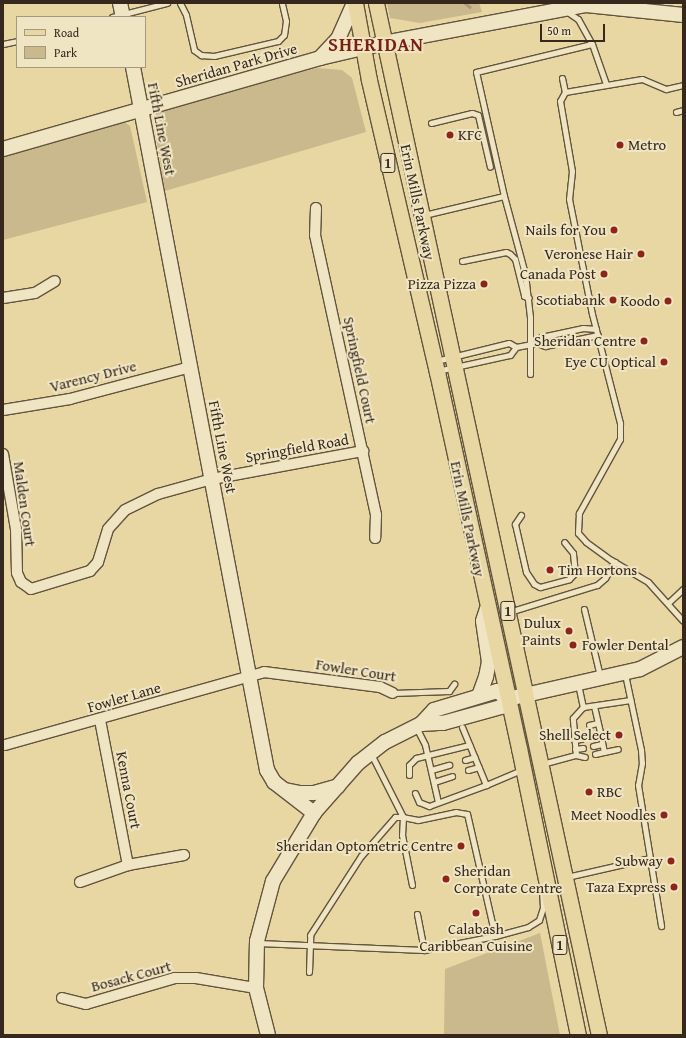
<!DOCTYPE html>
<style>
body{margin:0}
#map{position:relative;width:686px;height:1038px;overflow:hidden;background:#e8d7a3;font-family:"Gentium Book Plus",serif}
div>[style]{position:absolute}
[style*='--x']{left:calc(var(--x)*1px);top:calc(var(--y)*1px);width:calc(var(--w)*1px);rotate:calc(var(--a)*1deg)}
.green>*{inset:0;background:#cab98c}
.stream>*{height:2.5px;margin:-1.25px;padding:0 1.25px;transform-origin:1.25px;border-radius:1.25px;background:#ab9c75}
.roads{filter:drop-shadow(1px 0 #62543e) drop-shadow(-1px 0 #62543e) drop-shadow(0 1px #62543e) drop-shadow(0 -1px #62543e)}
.lane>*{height:5px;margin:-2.5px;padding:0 2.5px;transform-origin:2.5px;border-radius:2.5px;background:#f0e5c3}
.street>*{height:10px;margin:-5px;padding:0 5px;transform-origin:5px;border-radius:5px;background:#f0e5c3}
.secondary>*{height:14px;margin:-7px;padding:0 7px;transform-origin:7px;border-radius:7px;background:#f0e5c3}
.primary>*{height:15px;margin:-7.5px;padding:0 7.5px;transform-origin:7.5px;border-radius:7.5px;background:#e8d7a3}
.dots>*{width:11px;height:11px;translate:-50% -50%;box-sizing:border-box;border:2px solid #f0e5c3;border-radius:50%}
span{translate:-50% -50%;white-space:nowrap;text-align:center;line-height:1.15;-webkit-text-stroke:4px #f0e5c3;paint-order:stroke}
.shield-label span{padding:1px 3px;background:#f0e5c3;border:1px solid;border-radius:3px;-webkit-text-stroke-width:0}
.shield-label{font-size:14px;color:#36281d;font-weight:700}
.street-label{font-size:15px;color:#36281d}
.poi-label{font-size:15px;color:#36281d}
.left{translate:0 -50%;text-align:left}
.right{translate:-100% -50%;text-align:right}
.district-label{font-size:19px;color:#7a1f14;font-weight:700;letter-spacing:1px}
.frame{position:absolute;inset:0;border:4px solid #36281d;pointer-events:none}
.legend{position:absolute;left:16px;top:16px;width:130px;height:52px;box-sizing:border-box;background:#f0e5c3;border:1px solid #a69981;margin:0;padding:5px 7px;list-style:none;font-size:12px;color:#36281d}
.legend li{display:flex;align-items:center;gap:8px;height:20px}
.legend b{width:20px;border:1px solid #a69981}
.scale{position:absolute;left:540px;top:24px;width:65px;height:18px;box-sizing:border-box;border:2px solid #36281d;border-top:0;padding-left:5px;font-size:12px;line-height:14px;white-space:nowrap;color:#36281d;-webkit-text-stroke:3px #f0e5c3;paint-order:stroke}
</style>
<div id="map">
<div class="green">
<div style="clip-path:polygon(387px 3px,479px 3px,482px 12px,420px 23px,390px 18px)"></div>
<div style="clip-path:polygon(317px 68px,342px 70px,352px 78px,366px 132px,165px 191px,152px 114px,157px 108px)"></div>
<div style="clip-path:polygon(119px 119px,130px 126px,147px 202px,3px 240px,3px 153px)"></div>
<div style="clip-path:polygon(540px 933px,560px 1035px,444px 1035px,445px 969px)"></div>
</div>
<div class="stream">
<div style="--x:465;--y:3;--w:6;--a:39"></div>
</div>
<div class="roads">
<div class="lane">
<div style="--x:180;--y:3;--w:13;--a:63"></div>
<div style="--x:186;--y:15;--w:36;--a:77"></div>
<div style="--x:194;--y:50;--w:9;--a:36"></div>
<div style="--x:201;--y:55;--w:13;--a:4"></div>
<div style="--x:214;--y:56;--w:66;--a:-13.2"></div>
<div style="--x:278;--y:41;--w:8;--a:-45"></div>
<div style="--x:284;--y:35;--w:14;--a:-82"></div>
<div style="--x:286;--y:21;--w:18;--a:-103"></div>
<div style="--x:566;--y:11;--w:14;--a:34"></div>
<div style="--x:578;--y:19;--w:29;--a:61"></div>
<div style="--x:592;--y:44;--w:42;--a:70.7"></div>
<div style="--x:112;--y:17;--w:57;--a:-14.3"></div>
<div style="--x:3;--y:44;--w:14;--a:-12"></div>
<div style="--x:562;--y:78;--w:14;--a:78"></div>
<div style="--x:565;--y:92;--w:10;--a:119"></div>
<div style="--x:560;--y:101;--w:71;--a:80.3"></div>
<div style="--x:572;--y:171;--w:28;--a:96"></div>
<div style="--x:569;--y:199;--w:117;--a:78.7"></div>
<div style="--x:592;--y:314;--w:113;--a:75.6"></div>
<div style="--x:620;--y:423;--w:16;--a:90"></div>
<div style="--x:620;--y:439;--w:85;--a:119"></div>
<div style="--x:579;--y:513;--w:20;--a:93"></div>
<div style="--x:578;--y:533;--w:12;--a:48"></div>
<div style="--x:586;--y:542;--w:31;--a:36"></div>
<div style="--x:611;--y:560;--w:43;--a:30.7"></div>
<div style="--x:648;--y:582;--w:52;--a:48.1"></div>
<div style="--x:565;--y:92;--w:78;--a:-9.6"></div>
<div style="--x:642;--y:79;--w:26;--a:23"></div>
<div style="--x:666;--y:89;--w:17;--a:-13"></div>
<div style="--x:676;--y:112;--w:7;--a:-16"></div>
<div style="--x:431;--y:123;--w:42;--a:-13.7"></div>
<div style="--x:472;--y:113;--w:6;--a:18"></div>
<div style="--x:478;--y:115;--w:53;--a:77"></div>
<div style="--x:504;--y:196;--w:81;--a:74.9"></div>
<div style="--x:525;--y:274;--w:43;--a:83.4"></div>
<div style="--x:530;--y:317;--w:57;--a:90"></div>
<div style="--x:424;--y:215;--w:82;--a:-13.4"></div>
<div style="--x:504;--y:196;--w:127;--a:-102.7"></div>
<div style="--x:476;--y:72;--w:119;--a:-13.6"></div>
<div style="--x:462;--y:261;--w:45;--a:-11.6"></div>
<div style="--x:506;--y:252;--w:4;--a:27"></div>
<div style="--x:510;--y:254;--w:7;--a:45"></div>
<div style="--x:515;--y:259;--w:38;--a:76"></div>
<div style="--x:524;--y:296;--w:5;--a:22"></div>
<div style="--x:537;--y:343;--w:7;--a:-56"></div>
<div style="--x:541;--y:337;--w:43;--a:-12.1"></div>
<div style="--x:583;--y:328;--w:13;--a:4"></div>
<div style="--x:436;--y:361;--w:75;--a:-13.9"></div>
<div style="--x:509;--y:343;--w:8;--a:30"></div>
<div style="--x:516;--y:347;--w:21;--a:-11"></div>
<div style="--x:537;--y:343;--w:9;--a:21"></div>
<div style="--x:545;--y:346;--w:54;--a:-11.7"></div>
<div style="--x:437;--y:371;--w:75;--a:-12.4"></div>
<div style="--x:510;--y:355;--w:10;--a:-53"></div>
<div style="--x:521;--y:515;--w:11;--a:124"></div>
<div style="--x:515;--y:524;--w:49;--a:77.1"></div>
<div style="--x:526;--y:572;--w:14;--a:56"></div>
<div style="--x:534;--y:584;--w:7;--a:27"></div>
<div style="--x:540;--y:587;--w:30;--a:-15"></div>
<div style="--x:569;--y:579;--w:8;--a:-45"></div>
<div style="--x:575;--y:573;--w:20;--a:-96"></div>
<div style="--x:573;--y:553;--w:14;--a:-129"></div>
<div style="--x:668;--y:603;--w:21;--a:-43"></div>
<div style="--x:584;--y:609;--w:69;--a:76.6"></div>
<div style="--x:509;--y:612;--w:92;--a:-17.1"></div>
<div style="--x:597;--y:585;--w:11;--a:-41"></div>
<div style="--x:605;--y:578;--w:19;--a:-58"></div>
<div style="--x:625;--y:674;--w:78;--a:78.1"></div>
<div style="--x:641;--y:750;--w:13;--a:86"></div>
<div style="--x:642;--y:763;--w:22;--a:100"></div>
<div style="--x:638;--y:785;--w:143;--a:80.7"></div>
<div style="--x:578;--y:684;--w:24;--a:78"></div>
<div style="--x:583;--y:707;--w:48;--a:-8.5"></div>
<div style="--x:393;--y:693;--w:56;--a:-2"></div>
<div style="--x:449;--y:691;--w:9;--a:-54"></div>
<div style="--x:594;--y:706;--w:27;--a:77"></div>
<div style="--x:589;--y:725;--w:8;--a:-14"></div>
<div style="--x:416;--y:727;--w:20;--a:63"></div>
<div style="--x:425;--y:745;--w:58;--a:77.2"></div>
<div style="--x:462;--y:727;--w:63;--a:67.5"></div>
<div style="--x:486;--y:785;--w:39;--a:-23"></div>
<div style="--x:574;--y:740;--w:7;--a:-8"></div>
<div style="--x:602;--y:742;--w:10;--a:79"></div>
<div style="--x:604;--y:752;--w:14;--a:-12"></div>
<div style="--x:593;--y:746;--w:9;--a:-13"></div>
<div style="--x:575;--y:749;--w:8;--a:-7"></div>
<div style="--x:595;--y:754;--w:9;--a:-13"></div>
<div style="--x:576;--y:755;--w:9;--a:13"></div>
<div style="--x:465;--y:760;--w:10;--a:-17"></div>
<div style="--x:542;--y:764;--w:35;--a:-15"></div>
<div style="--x:576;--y:755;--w:37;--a:-95"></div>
<div style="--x:573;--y:718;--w:15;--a:-48"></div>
<div style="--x:431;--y:770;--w:19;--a:-16"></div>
<div style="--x:468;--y:770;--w:11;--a:-15"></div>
<div style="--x:409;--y:775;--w:10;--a:-90"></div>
<div style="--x:409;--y:765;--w:10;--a:-45"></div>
<div style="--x:416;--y:758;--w:55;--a:-13.8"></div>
<div style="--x:434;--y:782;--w:19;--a:-18"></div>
<div style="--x:415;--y:793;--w:10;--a:66"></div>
<div style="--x:419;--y:802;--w:11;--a:22"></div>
<div style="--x:429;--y:806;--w:61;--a:-20.2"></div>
<div style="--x:567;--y:877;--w:85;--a:-12.9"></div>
<div style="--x:417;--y:914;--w:37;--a:79"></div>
<div style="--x:495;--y:936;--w:34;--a:-15"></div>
<div style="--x:528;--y:927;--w:13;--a:-32"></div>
<div style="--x:539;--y:920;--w:13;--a:-72"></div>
<div style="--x:543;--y:908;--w:20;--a:-93"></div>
<div style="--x:258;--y:943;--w:166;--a:2.4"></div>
<div style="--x:424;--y:950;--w:72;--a:-11.2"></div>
<div style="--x:495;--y:936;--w:125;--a:-102.9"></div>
<div style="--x:467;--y:814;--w:11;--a:-170"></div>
<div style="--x:456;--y:812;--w:39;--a:168"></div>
<div style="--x:418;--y:820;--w:15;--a:-169"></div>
<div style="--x:403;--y:817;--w:71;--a:-116.9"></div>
<div style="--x:309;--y:972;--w:37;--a:-88"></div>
<div style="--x:310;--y:935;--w:94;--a:-57.2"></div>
<div style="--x:361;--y:856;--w:52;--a:-48.9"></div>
<div style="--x:395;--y:817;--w:8;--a:0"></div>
<div style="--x:403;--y:817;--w:18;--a:93"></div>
<div style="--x:402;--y:835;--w:51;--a:78.7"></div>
</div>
<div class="street">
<div style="--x:316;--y:208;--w:27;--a:92"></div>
<div style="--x:315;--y:235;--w:287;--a:77.7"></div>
<div style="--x:376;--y:515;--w:23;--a:92"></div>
<div style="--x:3;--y:298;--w:32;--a:-9"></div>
<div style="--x:35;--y:293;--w:23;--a:-31"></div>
<div style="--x:3;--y:410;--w:68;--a:-9.3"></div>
<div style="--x:70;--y:399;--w:124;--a:-14.9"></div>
<div style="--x:3;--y:454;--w:76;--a:80.2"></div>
<div style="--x:16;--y:529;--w:44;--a:88.7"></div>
<div style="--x:17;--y:573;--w:10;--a:66"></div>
<div style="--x:21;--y:582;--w:12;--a:35"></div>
<div style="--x:31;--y:589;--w:62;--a:-17"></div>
<div style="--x:90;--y:571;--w:12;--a:-48"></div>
<div style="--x:98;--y:562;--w:34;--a:-73"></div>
<div style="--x:108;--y:529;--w:25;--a:-48"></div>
<div style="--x:125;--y:510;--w:37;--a:-26"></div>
<div style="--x:158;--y:494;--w:56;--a:-15.5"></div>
<div style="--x:212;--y:479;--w:154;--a:-10.5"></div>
<div style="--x:100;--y:720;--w:148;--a:79.1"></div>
<div style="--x:5;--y:745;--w:269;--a:-15.7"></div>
<div style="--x:264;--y:672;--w:117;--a:7.4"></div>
<div style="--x:380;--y:687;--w:14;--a:25"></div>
<div style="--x:80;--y:882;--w:51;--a:-19.5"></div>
<div style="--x:128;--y:865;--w:57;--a:-10.1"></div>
<div style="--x:62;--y:998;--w:25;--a:14"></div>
<div style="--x:86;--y:1004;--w:93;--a:-16.3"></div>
<div style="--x:175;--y:978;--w:21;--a:0"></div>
<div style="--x:196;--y:978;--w:61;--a:9.5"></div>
</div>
<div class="secondary">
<div style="--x:120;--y:3;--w:14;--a:78"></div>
<div style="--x:320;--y:58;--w:26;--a:-47"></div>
<div style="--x:338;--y:39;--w:39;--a:-66"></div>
<div style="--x:133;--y:67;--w:716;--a:79.21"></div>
<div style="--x:267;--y:770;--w:14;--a:60"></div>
<div style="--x:274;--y:782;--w:51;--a:37.8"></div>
<div style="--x:3;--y:149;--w:330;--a:-16"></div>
<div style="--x:320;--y:58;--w:66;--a:-13.2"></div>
<div style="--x:384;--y:43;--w:206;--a:-10.7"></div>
<div style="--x:586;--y:5;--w:98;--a:5.9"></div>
<div style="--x:479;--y:696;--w:20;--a:-70"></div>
<div style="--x:486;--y:677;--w:15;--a:-79"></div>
<div style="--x:489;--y:662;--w:41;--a:-98.3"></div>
<div style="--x:483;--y:621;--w:13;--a:-72"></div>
<div style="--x:508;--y:699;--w:135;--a:-12.8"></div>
<div style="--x:640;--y:669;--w:48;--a:-27.1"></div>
<div style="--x:421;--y:724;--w:22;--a:-3"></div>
<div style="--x:443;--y:723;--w:60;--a:-15.4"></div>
<div style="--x:501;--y:707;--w:11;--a:-49"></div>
<div style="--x:285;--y:790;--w:14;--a:12"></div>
<div style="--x:299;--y:793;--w:15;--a:0"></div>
<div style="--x:314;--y:793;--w:25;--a:-16"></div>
<div style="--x:268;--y:1035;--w:49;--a:-104.3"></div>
<div style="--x:256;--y:988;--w:47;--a:-88.8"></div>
<div style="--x:257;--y:941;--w:62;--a:-75.1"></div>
<div style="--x:273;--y:881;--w:79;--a:-58.9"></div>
<div style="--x:314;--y:813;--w:67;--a:-48.7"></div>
<div style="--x:358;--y:763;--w:34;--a:-38"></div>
<div style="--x:385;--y:742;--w:40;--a:-26.6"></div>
<div style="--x:421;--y:724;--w:19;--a:-47"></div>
<div style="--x:434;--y:710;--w:66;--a:-16.8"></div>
<div style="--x:497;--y:691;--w:14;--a:36"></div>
</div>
<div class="primary">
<div style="--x:355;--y:3;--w:78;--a:79.7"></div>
<div style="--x:369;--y:80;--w:300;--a:76.9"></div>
<div style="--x:437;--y:372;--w:385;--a:77.7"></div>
<div style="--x:519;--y:748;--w:293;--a:78.4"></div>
<div style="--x:376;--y:3;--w:1056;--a:77.81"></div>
</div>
</div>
<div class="dots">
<div style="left:450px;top:135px;background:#8f2418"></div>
<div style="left:620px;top:145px;background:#8f2418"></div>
<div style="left:614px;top:230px;background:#8f2418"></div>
<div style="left:641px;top:254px;background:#8f2418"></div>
<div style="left:604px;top:274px;background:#8f2418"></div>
<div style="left:484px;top:284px;background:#8f2418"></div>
<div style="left:613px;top:300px;background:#8f2418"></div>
<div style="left:668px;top:301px;background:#8f2418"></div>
<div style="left:644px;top:341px;background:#8f2418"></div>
<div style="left:664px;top:362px;background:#8f2418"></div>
<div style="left:550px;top:570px;background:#8f2418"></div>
<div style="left:569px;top:631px;background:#8f2418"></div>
<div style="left:573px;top:645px;background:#8f2418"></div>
<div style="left:619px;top:735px;background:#8f2418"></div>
<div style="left:589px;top:792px;background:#8f2418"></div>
<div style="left:664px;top:815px;background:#8f2418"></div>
<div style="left:461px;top:846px;background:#8f2418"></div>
<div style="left:671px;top:861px;background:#8f2418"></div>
<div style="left:446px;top:879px;background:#8f2418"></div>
<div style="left:674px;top:887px;background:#8f2418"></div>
<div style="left:476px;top:913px;background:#8f2418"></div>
</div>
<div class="shield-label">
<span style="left:388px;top:163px">1</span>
<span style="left:508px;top:611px">1</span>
<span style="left:560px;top:945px">1</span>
</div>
<div class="street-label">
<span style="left:236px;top:65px;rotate:-16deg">Sheridan Park Drive</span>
<span style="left:162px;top:129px;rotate:79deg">Fifth Line West</span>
<span style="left:418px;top:202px;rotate:78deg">Erin Mills Parkway</span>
<span style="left:360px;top:370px;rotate:78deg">Springfield Court</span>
<span style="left:93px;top:376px;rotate:-14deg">Varency Drive</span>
<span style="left:223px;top:447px;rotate:79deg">Fifth Line West</span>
<span style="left:297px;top:448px;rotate:-10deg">Springfield Road</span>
<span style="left:25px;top:504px;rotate:82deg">Malden Court</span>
<span style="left:468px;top:519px;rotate:78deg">Erin Mills Parkway</span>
<span style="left:356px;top:670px;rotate:9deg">Fowler Court</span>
<span style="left:124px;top:697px;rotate:-16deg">Fowler Lane</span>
<span style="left:129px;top:790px;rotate:79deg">Kenna Court</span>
<span style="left:131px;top:976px;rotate:-15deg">Bosack Court</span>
</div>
<div class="poi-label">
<span class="left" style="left:458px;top:135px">KFC</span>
<span class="left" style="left:628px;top:145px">Metro</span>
<span class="right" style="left:606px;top:230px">Nails for You</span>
<span class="right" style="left:633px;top:254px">Veronese Hair</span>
<span class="right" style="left:596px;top:274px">Canada Post</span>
<span class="right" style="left:476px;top:284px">Pizza Pizza</span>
<span class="right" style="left:605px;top:300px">Scotiabank</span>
<span class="right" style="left:660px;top:301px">Koodo</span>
<span class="right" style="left:636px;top:341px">Sheridan Centre</span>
<span class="right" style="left:656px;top:362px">Eye CU Optical</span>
<span class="left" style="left:558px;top:570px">Tim Hortons</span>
<span class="right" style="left:561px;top:631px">Dulux<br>Paints</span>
<span class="left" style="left:582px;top:645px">Fowler Dental</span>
<span class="right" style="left:611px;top:735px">Shell Select</span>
<span class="left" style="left:597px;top:792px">RBC</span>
<span class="right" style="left:656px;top:815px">Meet Noodles</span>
<span class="right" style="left:453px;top:846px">Sheridan Optometric Centre</span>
<span class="right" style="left:663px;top:861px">Subway</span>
<span class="left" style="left:454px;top:879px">Sheridan<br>Corporate Centre</span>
<span class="right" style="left:666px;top:887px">Taza Express</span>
<span style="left:476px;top:937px">Calabash<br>Caribbean Cuisine</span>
</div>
<div class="district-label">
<span style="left:376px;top:45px">SHERIDAN</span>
</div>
<div class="frame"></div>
<ul class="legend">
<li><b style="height:5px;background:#e8d7a3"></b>Road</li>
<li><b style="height:11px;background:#cab98c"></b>Park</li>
</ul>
<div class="scale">50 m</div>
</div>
